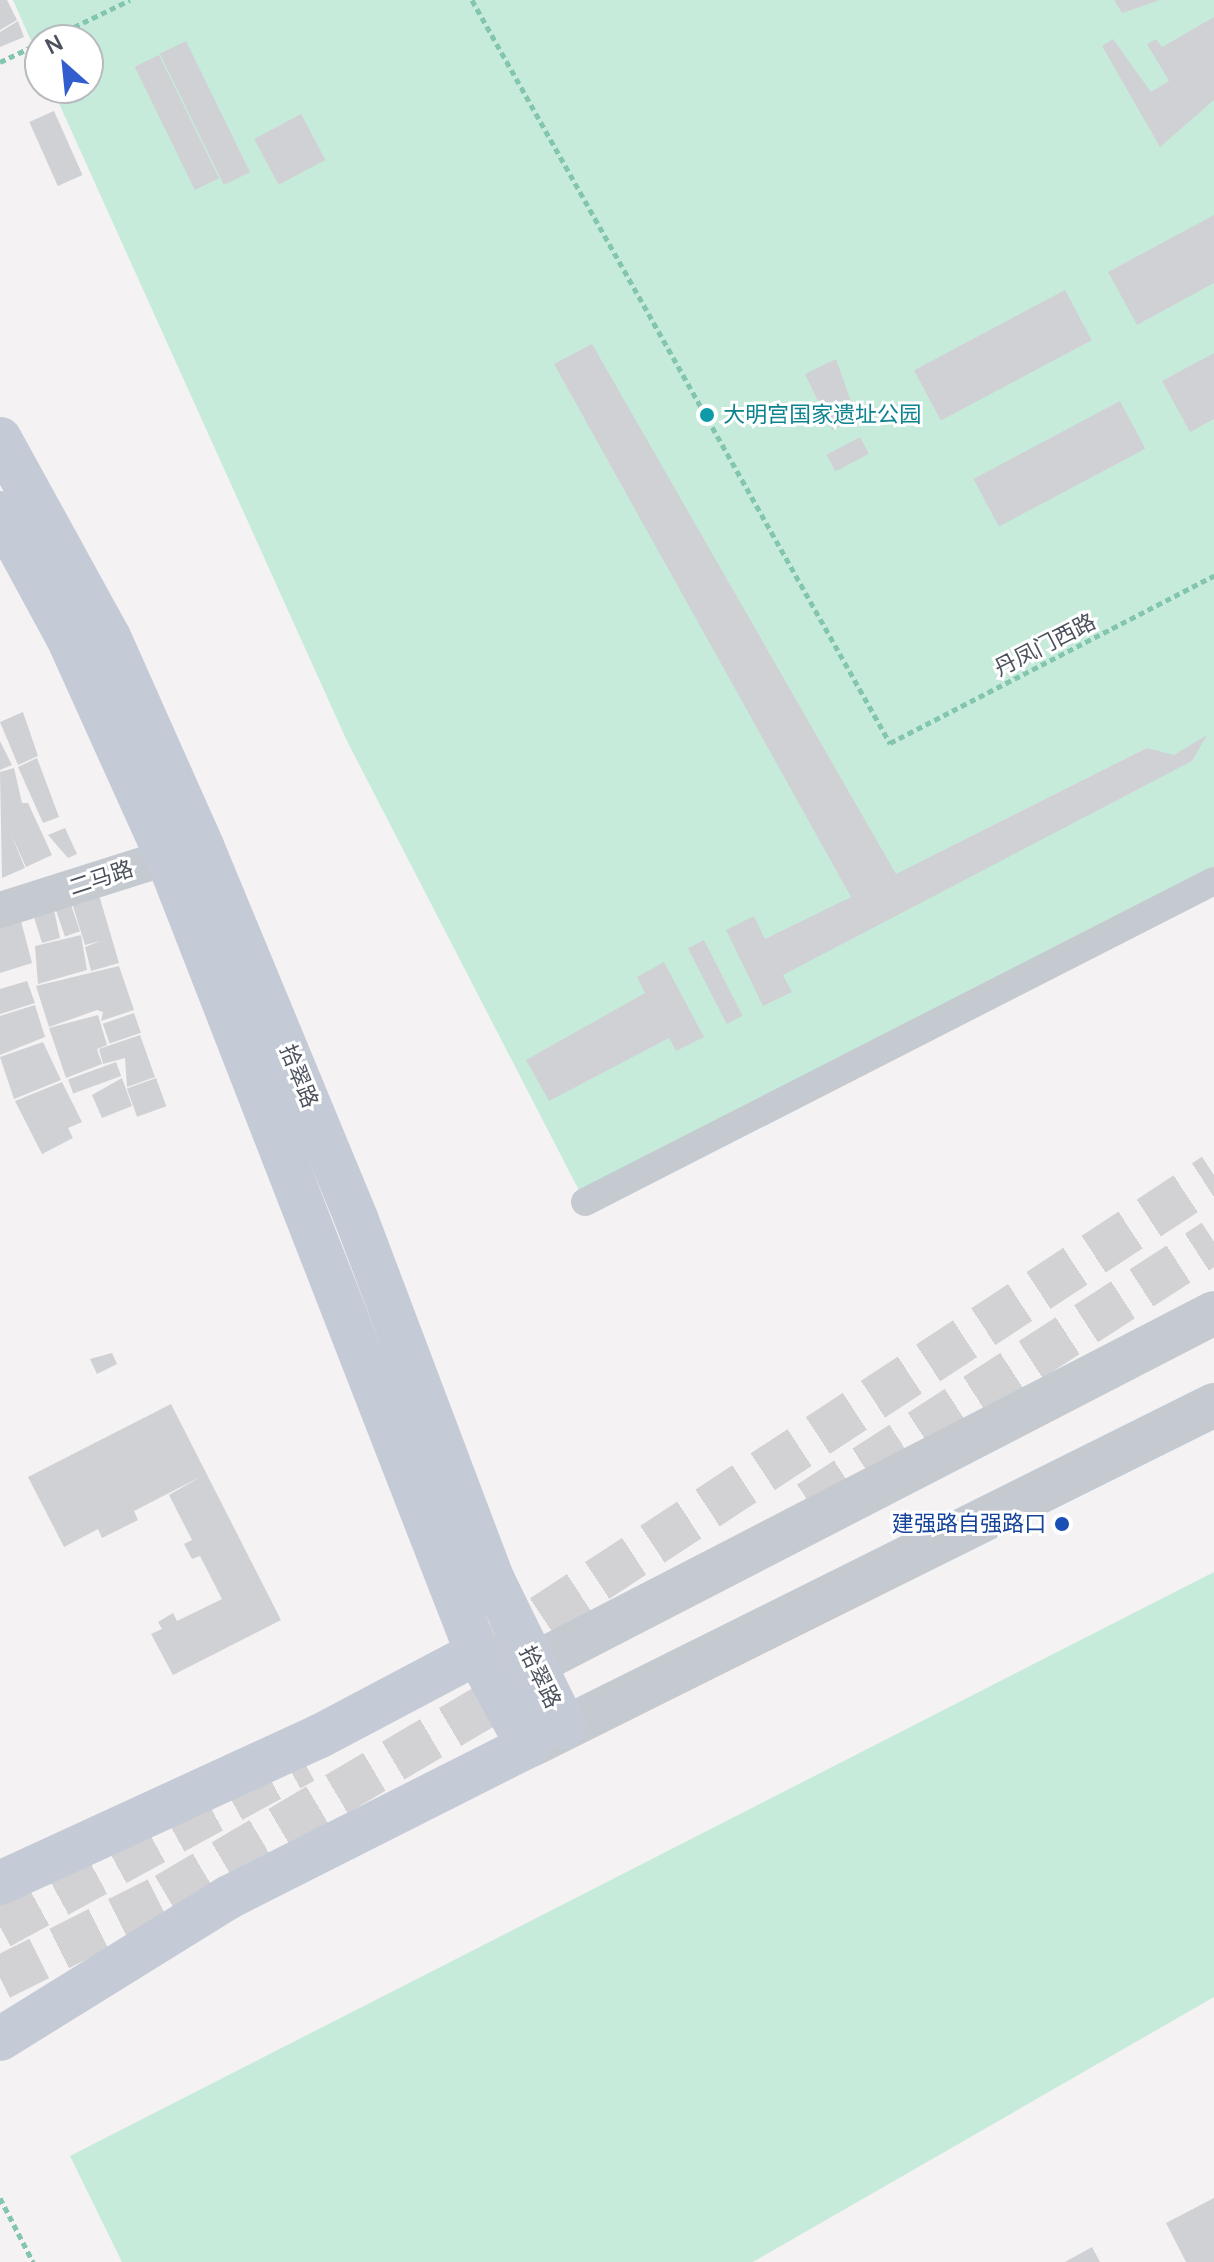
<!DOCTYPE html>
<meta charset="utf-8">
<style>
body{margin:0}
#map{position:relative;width:1214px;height:2262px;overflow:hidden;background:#f4f2f2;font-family:Manrope,"Noto Sans SC",sans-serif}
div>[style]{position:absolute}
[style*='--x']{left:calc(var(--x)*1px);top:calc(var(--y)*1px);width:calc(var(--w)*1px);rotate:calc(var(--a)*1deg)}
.green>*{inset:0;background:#c7ebdb}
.building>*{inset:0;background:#d0d1d5;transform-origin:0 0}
.secondary-tunnel>*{height:44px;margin-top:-22px;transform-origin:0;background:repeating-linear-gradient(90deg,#d2d2d4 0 44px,transparent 0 66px)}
.path>*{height:5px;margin-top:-2.5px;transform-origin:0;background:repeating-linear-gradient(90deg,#83c5af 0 6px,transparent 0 10px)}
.pedestrian>*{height:28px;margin:-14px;padding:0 14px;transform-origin:14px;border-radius:14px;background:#c5cad1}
.minor>*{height:36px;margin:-18px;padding:0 18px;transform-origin:18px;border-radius:18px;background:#c5cad1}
.tertiary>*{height:44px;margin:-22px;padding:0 22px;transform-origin:22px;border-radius:22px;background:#c5cad1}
.secondary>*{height:44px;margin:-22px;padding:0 22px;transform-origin:22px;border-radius:22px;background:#c5cbd6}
.dots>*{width:22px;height:22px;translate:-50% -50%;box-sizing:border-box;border:4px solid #fff;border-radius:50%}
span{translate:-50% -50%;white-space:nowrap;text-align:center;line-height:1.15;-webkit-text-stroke:6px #fff;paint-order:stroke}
.culture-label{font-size:22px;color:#0d838f}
.left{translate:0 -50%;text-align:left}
.street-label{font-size:22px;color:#4c525d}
.transit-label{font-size:22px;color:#164399}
.right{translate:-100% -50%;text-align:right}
.north{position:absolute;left:24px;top:24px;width:80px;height:80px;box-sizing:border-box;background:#fff;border:2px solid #b7babe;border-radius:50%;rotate:333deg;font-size:22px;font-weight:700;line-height:32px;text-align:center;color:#4c525d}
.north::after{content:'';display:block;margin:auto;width:28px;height:36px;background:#325dce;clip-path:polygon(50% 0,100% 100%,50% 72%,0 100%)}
</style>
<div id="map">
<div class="green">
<div style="clip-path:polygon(13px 0,1214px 0,1214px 883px,585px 1202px,347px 741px,52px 88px,88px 88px,88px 40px,40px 40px,40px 61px)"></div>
<div style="clip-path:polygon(1214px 1572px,1214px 1997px,753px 2262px,122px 2262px,70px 2156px)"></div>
</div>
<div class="building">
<div style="clip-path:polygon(0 0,7px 0,17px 20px,0 30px)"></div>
<div style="clip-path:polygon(1114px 0,1160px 0,1122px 13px)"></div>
<div style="clip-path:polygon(1214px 17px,1214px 100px,1160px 147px,1102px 46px,1113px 39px,1151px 92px,1169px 81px,1147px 44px,1156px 39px,1162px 47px)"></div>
<div style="clip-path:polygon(18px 21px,24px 37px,0 47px,0 32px)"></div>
<div style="left:186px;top:41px;width:146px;height:29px;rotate:64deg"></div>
<div style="left:159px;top:55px;width:137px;height:27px;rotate:64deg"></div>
<div style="left:54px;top:111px;width:70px;height:27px;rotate:66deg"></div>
<div style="left:301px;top:114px;width:52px;height:53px;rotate:62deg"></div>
<div style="clip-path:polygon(1214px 215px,1214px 283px,1137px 325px,1108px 272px)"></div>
<div style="left:1065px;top:290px;width:57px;height:171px;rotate:62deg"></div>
<div style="clip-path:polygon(592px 344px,896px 874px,1147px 748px,1174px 755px,1207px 735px,1192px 761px,783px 975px,792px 992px,763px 1006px,726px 930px,754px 916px,765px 939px,851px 897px,554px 364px)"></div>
<div style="clip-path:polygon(1214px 353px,1214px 419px,1190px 432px,1162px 381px)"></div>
<div style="clip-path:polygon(836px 359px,857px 418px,832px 430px,805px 374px)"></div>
<div style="left:1120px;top:401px;width:54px;height:166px;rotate:62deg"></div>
<div style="left:860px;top:437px;width:19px;height:38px;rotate:62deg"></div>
<div style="clip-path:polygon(23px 712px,38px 756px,18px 765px,0 722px)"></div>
<div style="clip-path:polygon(0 741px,12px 765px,0 770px)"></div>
<div style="clip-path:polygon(37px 758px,59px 817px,43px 823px,18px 767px)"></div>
<div style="clip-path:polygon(14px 768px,22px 803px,28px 803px,52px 855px,26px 867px,11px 834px,25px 868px,2px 878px,0 772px)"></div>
<div style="clip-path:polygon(65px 828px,77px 854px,68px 858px,48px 835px)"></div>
<div style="clip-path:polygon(99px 895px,119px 963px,91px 971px,85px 947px,100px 941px,85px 945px,72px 903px)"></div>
<div style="left:70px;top:902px;width:31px;height:16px;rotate:71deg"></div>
<div style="clip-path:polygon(54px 910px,60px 938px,42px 943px,34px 917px)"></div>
<div style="clip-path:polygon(21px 921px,32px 963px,0 973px,0 924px)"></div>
<div style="clip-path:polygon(81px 935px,87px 970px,38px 984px,35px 946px)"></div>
<div style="left:704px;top:940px;width:85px;height:18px;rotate:63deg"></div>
<div style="clip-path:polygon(664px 962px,704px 1037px,676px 1051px,669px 1038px,549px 1101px,526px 1060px,645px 993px,637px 977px)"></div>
<div style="clip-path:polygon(119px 966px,134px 1010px,101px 1021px,103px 1012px,97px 1010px,49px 1027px,36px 986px)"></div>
<div style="clip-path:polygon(27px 981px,35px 1003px,0 1014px,0 989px)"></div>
<div style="clip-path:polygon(35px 1005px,45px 1037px,0 1055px,0 1016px)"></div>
<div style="left:134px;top:1013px;width:21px;height:33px;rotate:71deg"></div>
<div style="clip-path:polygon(98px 1015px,107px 1045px,97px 1049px,102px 1064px,66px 1078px,49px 1028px)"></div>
<div style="clip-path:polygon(140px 1035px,155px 1077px,127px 1087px,125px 1058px,103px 1064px,99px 1049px)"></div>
<div style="clip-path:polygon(43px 1042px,61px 1080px,14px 1099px,0 1057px)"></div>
<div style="left:116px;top:1062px;width:15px;height:51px;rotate:70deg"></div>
<div style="clip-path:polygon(122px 1078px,132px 1106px,102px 1118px,92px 1095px)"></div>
<div style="left:156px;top:1078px;width:30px;height:31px;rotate:70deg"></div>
<div style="clip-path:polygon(62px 1082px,82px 1122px,68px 1128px,73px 1138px,42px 1154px,15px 1101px)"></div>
<div style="clip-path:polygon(112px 1353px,117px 1364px,97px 1374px,90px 1359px)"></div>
<div style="clip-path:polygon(171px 1404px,281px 1620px,173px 1675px,151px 1634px,162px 1629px,158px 1622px,173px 1613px,177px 1621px,222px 1599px,200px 1556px,192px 1559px,184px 1544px,192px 1540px,169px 1495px,202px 1476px,134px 1511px,138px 1520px,102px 1538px,98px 1529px,64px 1547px,28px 1477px)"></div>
<div style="clip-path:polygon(1214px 2198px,1214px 2262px,1186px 2262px,1166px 2223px)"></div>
<div style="clip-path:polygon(1092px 2247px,1100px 2262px,1065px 2262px)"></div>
</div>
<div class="secondary-tunnel">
<div style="--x:809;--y:1503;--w:482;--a:-32.9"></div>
<div style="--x:487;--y:1653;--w:870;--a:-33.32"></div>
<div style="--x:0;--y:1927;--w:346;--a:-28.6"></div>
<div style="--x:0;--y:1978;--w:186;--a:-26.6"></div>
<div style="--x:166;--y:1895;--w:428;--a:-30.6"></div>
</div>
<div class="path">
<div style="--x:472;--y:0;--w:853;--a:60.64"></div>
<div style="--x:890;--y:743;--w:365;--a:-27.3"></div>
<div style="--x:47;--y:40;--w:92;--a:-25.7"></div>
<div style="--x:0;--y:62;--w:44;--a:-25.4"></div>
<div style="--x:0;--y:2198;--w:72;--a:62.7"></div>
</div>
<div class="pedestrian">
<div style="--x:585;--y:1202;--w:706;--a:-27.04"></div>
</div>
<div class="minor">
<div style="--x:0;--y:910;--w:202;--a:-17.5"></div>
</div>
<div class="tertiary">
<div style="--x:499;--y:1657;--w:36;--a:11"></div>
<div style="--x:534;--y:1664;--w:765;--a:-27.3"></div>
<div style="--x:531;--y:1745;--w:763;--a:-26.46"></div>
</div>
<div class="secondary">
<div style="--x:0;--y:439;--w:226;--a:61.2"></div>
<div style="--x:109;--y:637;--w:229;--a:66"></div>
<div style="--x:202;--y:846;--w:403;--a:67.5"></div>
<div style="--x:356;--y:1218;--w:385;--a:69.3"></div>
<div style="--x:492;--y:1578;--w:166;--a:63.9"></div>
<div style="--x:0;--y:513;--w:142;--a:61.5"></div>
<div style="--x:68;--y:638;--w:240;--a:65.7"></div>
<div style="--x:167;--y:857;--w:854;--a:68.72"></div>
<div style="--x:477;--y:1653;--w:106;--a:61.3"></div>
<div style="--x:528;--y:1746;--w:335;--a:153.2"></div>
<div style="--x:229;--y:1897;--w:269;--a:148.2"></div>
<div style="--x:0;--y:1883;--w:352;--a:-24.7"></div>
<div style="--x:320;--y:1736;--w:178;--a:-27.9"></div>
</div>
<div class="dots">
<div style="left:707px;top:415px;background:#0f9aa8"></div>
<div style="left:1062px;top:1524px;background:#1a4fb4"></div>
</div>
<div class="culture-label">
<span class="left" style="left:723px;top:415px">大明宫国家遗址公园</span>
</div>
<div class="street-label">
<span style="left:1045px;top:645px;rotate:-27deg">丹凤门西路</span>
<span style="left:101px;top:878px;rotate:-18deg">二马路</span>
<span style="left:299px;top:1076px;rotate:68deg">拾翠路</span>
<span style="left:540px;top:1677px;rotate:64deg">拾翠路</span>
</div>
<div class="transit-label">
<span class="right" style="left:1046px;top:1524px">建强路自强路口</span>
</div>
<div class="north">N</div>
</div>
